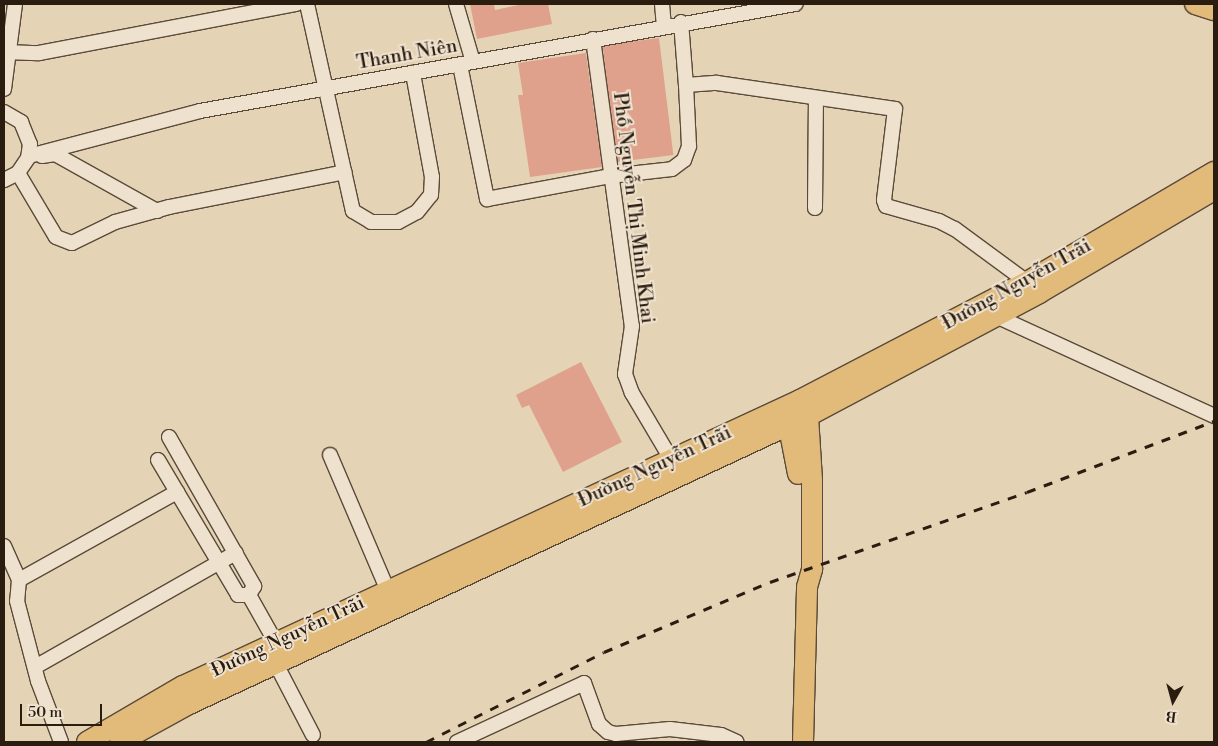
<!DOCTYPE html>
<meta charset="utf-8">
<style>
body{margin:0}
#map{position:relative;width:1218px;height:746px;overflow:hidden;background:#e5d3b5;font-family:"Libre Bodoni",serif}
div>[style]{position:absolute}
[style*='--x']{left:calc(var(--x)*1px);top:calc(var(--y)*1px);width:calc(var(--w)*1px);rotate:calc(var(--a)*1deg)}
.building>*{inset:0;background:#dfa18c;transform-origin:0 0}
.roads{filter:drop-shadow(1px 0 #5a4a39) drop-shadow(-1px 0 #5a4a39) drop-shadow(0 1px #5a4a39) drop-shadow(0 -1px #5a4a39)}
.minor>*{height:14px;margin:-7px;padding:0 7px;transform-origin:7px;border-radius:7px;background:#eee2cf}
.highway>*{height:20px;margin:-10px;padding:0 10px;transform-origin:10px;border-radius:10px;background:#e2ba7a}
.rail>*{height:3px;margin-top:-1.5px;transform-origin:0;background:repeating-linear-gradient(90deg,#2b1c10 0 9px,transparent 0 18px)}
span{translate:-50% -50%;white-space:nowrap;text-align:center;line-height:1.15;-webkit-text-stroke:4px #eee2cf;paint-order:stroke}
.street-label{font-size:19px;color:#2b1c10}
.frame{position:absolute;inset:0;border:5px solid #2b1c10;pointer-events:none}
.north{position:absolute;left:1148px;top:676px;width:50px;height:50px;-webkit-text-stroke:4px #eee2cf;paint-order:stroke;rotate:187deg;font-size:14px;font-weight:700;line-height:20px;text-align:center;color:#2b1c10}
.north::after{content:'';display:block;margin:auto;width:18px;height:22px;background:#2b1c10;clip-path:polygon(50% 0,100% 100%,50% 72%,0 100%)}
.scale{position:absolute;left:20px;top:704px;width:82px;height:22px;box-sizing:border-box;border:2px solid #2b1c10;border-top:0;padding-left:6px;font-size:15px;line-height:18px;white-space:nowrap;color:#2b1c10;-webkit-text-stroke:4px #eee2cf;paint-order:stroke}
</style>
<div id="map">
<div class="building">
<div style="clip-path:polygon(470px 4px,494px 4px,495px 10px,523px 4px,548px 4px,552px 24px,477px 39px)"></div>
<div style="left:659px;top:38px;width:118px;height:57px;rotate:83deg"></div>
<div style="clip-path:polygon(586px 53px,602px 167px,530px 177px,518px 95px,523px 95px,518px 63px)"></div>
<div style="clip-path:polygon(581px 362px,622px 442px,563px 472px,529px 405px,522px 408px,516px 395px)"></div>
</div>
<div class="roads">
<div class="minor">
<div style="--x:307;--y:4;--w:212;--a:77.5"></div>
<div style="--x:353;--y:211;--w:21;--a:31"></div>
<div style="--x:371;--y:222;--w:27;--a:0"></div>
<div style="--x:398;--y:222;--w:21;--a:-28"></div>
<div style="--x:417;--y:212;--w:22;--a:-51"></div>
<div style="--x:431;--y:195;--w:18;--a:-87"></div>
<div style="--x:432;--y:177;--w:106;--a:-100.4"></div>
<div style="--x:456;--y:4;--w:60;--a:73.7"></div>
<div style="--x:662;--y:4;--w:21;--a:85"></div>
<div style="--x:681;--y:22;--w:63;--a:85.5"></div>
<div style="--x:686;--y:85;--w:31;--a:-4"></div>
<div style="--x:717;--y:83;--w:180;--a:8.3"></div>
<div style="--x:895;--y:109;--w:92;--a:96.9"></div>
<div style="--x:884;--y:200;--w:6;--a:72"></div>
<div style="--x:886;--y:206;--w:55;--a:15.8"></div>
<div style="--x:939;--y:221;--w:18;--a:27"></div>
<div style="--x:955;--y:229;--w:89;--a:36.4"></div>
<div style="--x:593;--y:39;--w:290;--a:82.3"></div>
<div style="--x:632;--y:326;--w:49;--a:98.3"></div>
<div style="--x:625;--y:374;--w:20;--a:70"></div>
<div style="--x:632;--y:393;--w:77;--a:59.4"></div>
<div style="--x:4;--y:52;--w:35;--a:2"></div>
<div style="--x:39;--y:53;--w:262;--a:-10.8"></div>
<div style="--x:460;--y:65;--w:137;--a:78.6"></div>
<div style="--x:487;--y:199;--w:125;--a:-10.6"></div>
<div style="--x:610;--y:176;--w:62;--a:-6.4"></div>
<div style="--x:672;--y:169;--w:15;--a:-37"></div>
<div style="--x:684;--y:160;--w:15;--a:-70"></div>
<div style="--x:689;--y:146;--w:61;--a:-92.8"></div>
<div style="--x:4;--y:89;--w:86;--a:-82.6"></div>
<div style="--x:4;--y:112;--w:20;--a:30"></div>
<div style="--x:21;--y:122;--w:24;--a:68"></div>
<div style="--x:30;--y:144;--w:14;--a:98"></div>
<div style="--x:28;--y:158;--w:18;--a:124"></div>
<div style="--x:18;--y:173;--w:16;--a:153"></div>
<div style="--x:29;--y:156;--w:177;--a:-14.7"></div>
<div style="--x:200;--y:111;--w:605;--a:-10.19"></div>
<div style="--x:42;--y:156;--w:13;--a:-9"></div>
<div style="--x:55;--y:154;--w:117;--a:29.2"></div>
<div style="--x:18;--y:173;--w:74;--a:59.3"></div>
<div style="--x:56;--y:237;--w:17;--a:21"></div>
<div style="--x:72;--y:243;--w:48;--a:-26"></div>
<div style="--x:115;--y:222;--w:56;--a:-15.5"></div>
<div style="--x:169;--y:207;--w:179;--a:-11.2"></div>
<div style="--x:815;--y:208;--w:108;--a:-89.5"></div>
<div style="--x:996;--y:316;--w:240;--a:24.6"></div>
<div style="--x:169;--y:437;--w:172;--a:60.3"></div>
<div style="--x:254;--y:586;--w:10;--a:119"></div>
<div style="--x:330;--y:455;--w:148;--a:66.9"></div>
<div style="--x:158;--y:460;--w:157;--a:59.3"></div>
<div style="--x:238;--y:595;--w:11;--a:0"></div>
<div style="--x:4;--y:546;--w:37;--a:66"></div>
<div style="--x:19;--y:580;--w:21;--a:95"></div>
<div style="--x:17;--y:601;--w:83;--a:75.3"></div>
<div style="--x:38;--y:681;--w:65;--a:69.3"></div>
<div style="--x:19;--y:580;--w:181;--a:-29.1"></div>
<div style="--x:249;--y:595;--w:55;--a:60.6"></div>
<div style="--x:276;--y:664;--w:80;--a:62.5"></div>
<div style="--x:35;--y:667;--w:231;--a:-29.6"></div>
<div style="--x:457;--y:742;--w:140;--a:-24.9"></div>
<div style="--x:584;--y:683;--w:44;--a:69.9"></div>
<div style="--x:599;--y:724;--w:12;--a:42"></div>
<div style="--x:608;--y:732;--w:8;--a:14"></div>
<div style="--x:616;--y:734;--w:54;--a:-5.3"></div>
<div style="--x:670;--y:729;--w:51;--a:6.7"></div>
<div style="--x:721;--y:735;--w:17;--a:24"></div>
</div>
<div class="highway">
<div style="--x:1195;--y:4;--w:20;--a:18"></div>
<div style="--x:786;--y:412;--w:63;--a:79"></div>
<div style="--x:87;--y:742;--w:111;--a:-30.3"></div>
<div style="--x:183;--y:686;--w:680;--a:-24.87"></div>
<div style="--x:800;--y:400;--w:256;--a:-27.5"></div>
<div style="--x:1027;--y:282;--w:217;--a:-30.5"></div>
<div style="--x:120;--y:742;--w:77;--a:-28.9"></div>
<div style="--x:187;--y:705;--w:685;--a:-24.96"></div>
<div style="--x:808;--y:416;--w:262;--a:-28"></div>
<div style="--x:1039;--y:293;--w:203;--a:-30.5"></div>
<div style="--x:803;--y:742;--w:155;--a:-88.5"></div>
<div style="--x:807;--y:587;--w:19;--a:-74"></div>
<div style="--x:812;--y:569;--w:89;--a:-90"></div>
<div style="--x:812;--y:480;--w:64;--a:-93.6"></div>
<div style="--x:808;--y:416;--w:11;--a:-117"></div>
</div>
</div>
<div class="rail">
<div style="--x:426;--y:742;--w:199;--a:-26.8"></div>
<div style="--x:604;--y:652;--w:180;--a:-22.9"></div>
<div style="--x:770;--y:582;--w:272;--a:-19.3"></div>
<div style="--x:1027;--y:492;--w:200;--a:-20.8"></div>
</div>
<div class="street-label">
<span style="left:407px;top:55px;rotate:-10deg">Thanh Niên</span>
<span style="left:633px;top:208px;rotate:83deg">Phố Nguyễn Thị Minh Khai</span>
<span style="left:1017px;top:285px;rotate:-29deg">Đường Nguyễn Trãi</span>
<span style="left:655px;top:467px;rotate:-25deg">Đường Nguyễn Trãi</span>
<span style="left:288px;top:637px;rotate:-25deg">Đường Nguyễn Trãi</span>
</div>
<div class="frame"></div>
<div class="north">B</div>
<div class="scale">50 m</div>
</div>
